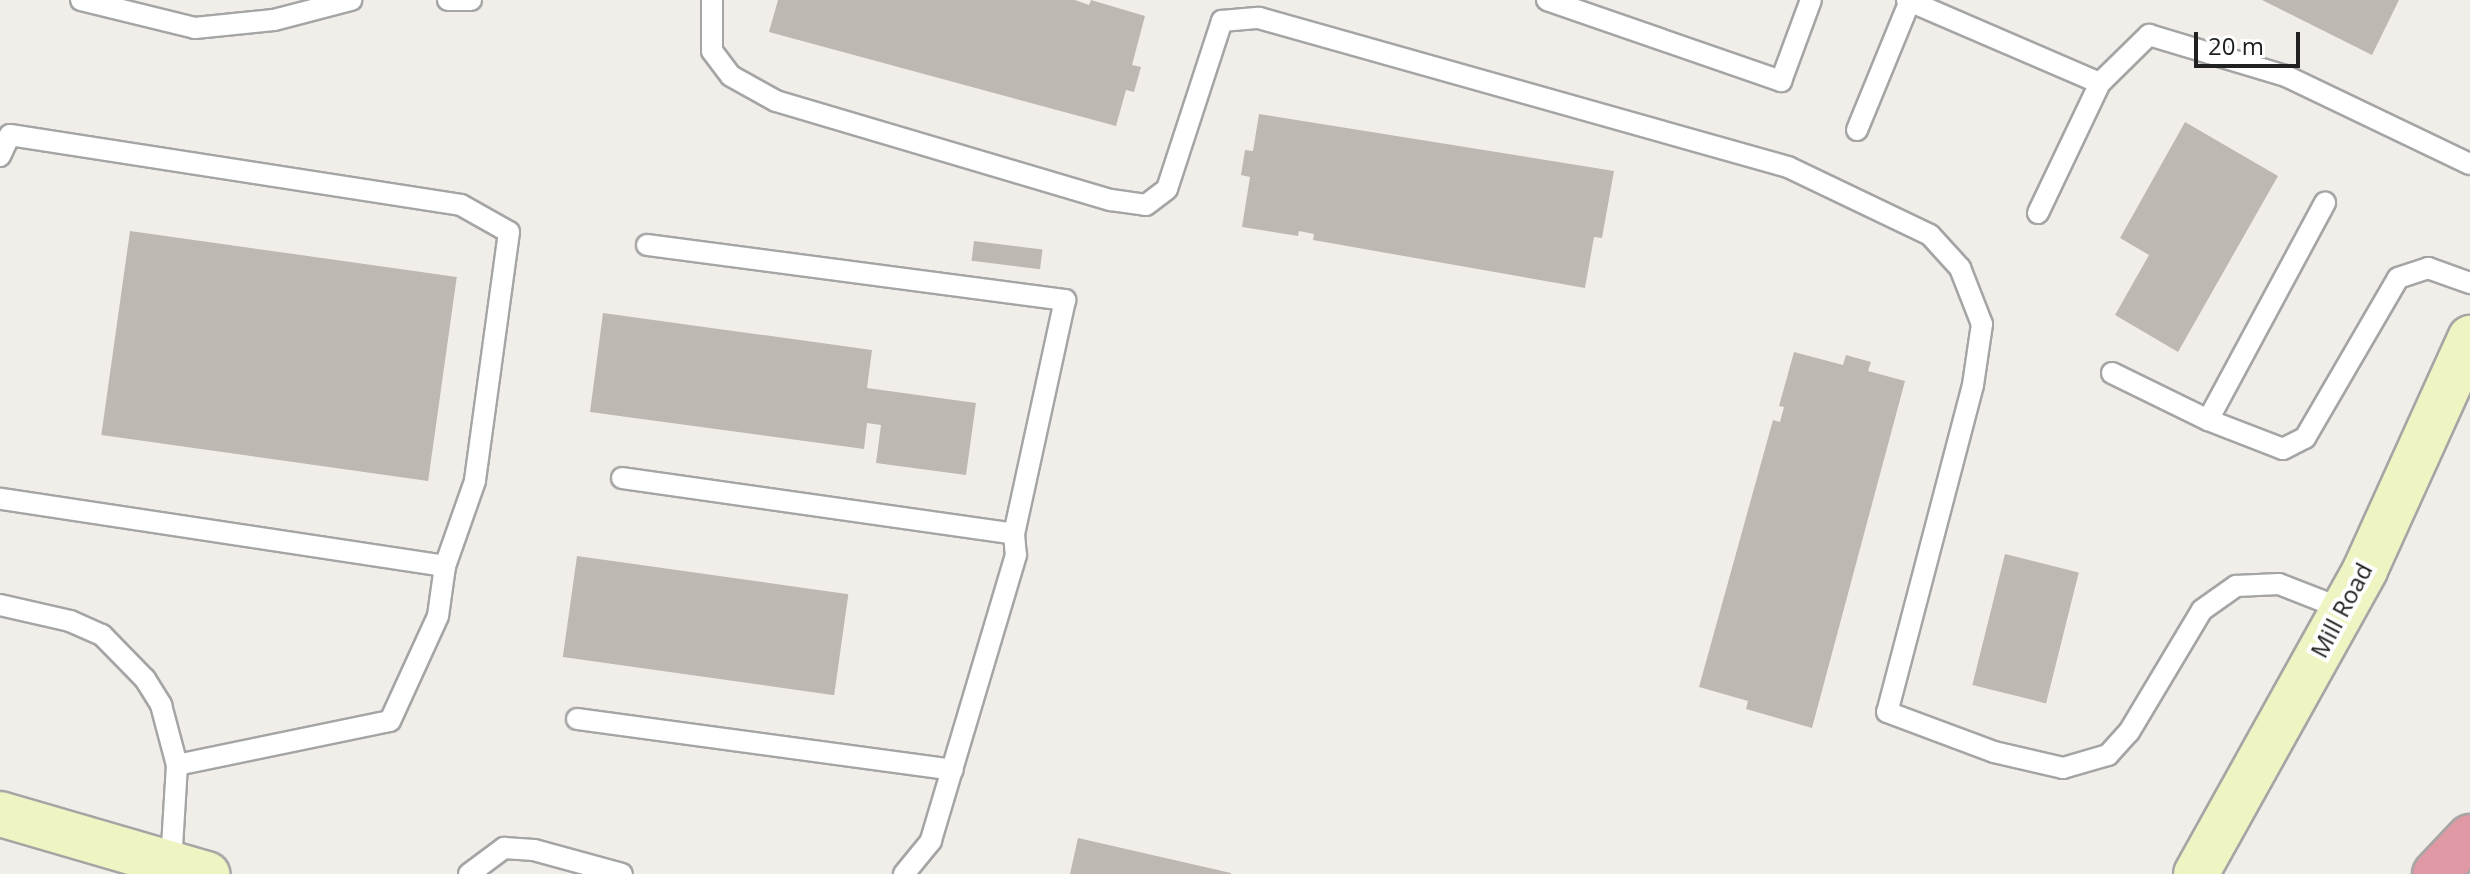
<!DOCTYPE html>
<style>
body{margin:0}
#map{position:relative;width:2470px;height:874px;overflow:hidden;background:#f1eee9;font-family:"Open Sans",sans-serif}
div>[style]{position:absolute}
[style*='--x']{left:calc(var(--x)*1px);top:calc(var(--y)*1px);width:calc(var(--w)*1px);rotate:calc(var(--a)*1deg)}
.building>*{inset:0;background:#beb8b2;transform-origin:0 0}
.roads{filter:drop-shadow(2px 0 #a5a5a5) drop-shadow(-2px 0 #a5a5a5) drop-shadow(0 2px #a5a5a5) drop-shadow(0 -2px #a5a5a5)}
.service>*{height:20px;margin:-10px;padding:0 10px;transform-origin:10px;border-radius:10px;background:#fff}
.secondary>*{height:44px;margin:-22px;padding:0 22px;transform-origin:22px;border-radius:22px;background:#f0f4c3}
.motorway>*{height:44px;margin:-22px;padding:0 22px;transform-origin:22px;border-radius:22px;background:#e099a4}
span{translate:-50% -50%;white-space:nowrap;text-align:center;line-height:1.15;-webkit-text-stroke:8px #fff;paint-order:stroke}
.street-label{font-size:24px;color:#212121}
.scale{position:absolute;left:2194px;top:32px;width:106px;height:36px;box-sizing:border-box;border:4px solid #212121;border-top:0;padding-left:10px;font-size:24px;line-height:28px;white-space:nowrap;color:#212121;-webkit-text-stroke:6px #fff;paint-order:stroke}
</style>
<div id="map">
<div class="building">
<div style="clip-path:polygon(778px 0,1075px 0,1089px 5px,1091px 0,1145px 16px,1132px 65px,1141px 67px,1134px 92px,1126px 90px,1116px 126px,769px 32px)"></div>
<div style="clip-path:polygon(2262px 0,2399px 0,2372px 55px)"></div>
<div style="clip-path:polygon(1259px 114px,1614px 171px,1602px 238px,1594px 237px,1585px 288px,1313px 240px,1314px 234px,1299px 231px,1298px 236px,1242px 227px,1250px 177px,1241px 175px,1245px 150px,1253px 151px)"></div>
<div style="clip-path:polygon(2185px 122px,2278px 176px,2178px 352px,2115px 315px,2149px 255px,2120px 238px)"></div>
<div style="left:130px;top:231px;width:330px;height:206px;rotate:8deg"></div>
<div style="left:974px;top:241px;width:69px;height:20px;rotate:7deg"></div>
<div style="clip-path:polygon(603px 313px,872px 350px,867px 388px,976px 403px,966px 475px,876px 463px,881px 425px,867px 423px,864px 449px,590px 412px)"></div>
<div style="clip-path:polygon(1794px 352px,1843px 365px,1846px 355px,1871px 362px,1868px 371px,1905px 381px,1812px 728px,1746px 709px,1748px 701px,1699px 687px,1773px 420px,1780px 422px,1784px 407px,1779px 406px)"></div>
<div style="left:2005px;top:554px;width:76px;height:135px;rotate:14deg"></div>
<div style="left:577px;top:556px;width:274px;height:102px;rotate:8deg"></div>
<div style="clip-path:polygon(1078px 838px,1231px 873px,1231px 874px,1070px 874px)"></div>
</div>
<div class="roads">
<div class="service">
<div style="--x:81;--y:0;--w:117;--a:13.8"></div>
<div style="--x:195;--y:28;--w:79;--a:-5.8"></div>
<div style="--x:274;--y:20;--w:80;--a:-14.6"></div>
<div style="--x:448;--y:0;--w:23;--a:0"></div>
<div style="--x:712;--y:0;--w:51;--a:90"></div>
<div style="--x:712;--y:51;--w:31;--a:53"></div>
<div style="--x:731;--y:76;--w:51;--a:29.1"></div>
<div style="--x:776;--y:101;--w:349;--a:16.5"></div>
<div style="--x:1111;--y:200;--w:35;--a:8"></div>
<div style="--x:1146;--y:205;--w:26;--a:-37"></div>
<div style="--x:1167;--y:189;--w:177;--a:-71.9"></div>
<div style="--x:1222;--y:21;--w:37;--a:-5"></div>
<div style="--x:1259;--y:18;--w:550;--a:15.73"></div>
<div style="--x:1788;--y:167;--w:157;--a:25.6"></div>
<div style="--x:1930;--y:235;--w:45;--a:47.7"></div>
<div style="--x:1960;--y:268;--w:60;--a:68.6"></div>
<div style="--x:1982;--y:324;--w:62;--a:98.4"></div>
<div style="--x:1973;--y:385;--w:338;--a:104.7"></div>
<div style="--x:1887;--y:712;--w:114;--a:20.5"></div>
<div style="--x:1994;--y:752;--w:71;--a:13.1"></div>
<div style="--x:2063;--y:768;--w:47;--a:-16.1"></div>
<div style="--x:2108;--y:755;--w:31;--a:-48"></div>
<div style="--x:2129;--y:732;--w:142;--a:-59.1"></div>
<div style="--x:2202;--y:610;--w:42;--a:-35.2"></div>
<div style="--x:2236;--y:586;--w:43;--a:-2.7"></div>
<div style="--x:2279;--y:584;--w:69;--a:21.3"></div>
<div style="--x:1547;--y:0;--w:248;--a:19.1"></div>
<div style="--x:1781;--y:81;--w:86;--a:-69.7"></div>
<div style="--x:1907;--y:0;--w:210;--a:23.3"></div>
<div style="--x:2100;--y:83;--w:144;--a:115.5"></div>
<div style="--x:2100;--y:83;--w:69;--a:-44.4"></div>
<div style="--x:2149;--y:35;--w:143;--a:16.7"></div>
<div style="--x:2286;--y:76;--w:204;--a:25.6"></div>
<div style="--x:1857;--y:130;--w:139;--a:-67.7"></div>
<div style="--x:0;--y:156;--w:23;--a:-65"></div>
<div style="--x:10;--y:135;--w:456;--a:8.8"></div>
<div style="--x:461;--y:205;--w:55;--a:29.4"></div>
<div style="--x:509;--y:232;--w:251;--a:97.8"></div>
<div style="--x:475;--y:481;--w:90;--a:109.4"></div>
<div style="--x:445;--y:566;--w:450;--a:-171.4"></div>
<div style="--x:647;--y:245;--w:422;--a:7.5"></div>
<div style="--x:1065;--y:300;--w:239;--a:102.3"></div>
<div style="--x:1014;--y:534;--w:21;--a:85"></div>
<div style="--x:1016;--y:555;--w:298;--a:106.6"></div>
<div style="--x:931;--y:841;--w:43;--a:129.3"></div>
<div style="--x:2112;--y:373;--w:107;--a:26.1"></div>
<div style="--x:2208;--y:420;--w:80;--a:21.1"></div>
<div style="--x:2283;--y:449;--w:25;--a:-27"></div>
<div style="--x:2305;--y:438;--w:185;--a:-59.8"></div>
<div style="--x:2398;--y:278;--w:32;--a:-18"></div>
<div style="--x:2428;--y:268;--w:45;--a:19.7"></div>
<div style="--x:2208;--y:420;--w:247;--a:-61.7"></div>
<div style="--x:622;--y:478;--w:396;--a:8.1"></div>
<div style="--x:0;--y:605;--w:72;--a:12.9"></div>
<div style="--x:70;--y:621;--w:35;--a:24"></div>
<div style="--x:102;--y:635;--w:62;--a:45.7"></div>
<div style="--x:145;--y:679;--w:31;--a:58"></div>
<div style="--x:161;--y:705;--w:62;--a:75.1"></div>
<div style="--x:177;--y:765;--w:97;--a:93.5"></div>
<div style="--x:577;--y:719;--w:379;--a:7.7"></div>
<div style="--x:177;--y:765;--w:217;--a:-11.7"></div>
<div style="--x:390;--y:721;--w:115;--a:-65.4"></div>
<div style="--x:438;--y:616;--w:50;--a:-82"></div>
<div style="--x:469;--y:874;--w:44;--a:-36.6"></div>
<div style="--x:504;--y:848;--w:30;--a:4"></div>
<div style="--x:534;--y:850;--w:91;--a:15.3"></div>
</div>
<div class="secondary">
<div style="--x:0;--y:814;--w:216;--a:16.2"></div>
<div style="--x:2196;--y:874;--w:348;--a:-60.9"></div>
<div style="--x:2365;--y:570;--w:255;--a:-65.6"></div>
</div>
<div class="motorway">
<div style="--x:2435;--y:874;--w:51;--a:-46.6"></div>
</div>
</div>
<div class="street-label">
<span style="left:2341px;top:610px;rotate:-62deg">Mill Road</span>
</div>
<div class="scale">20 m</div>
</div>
